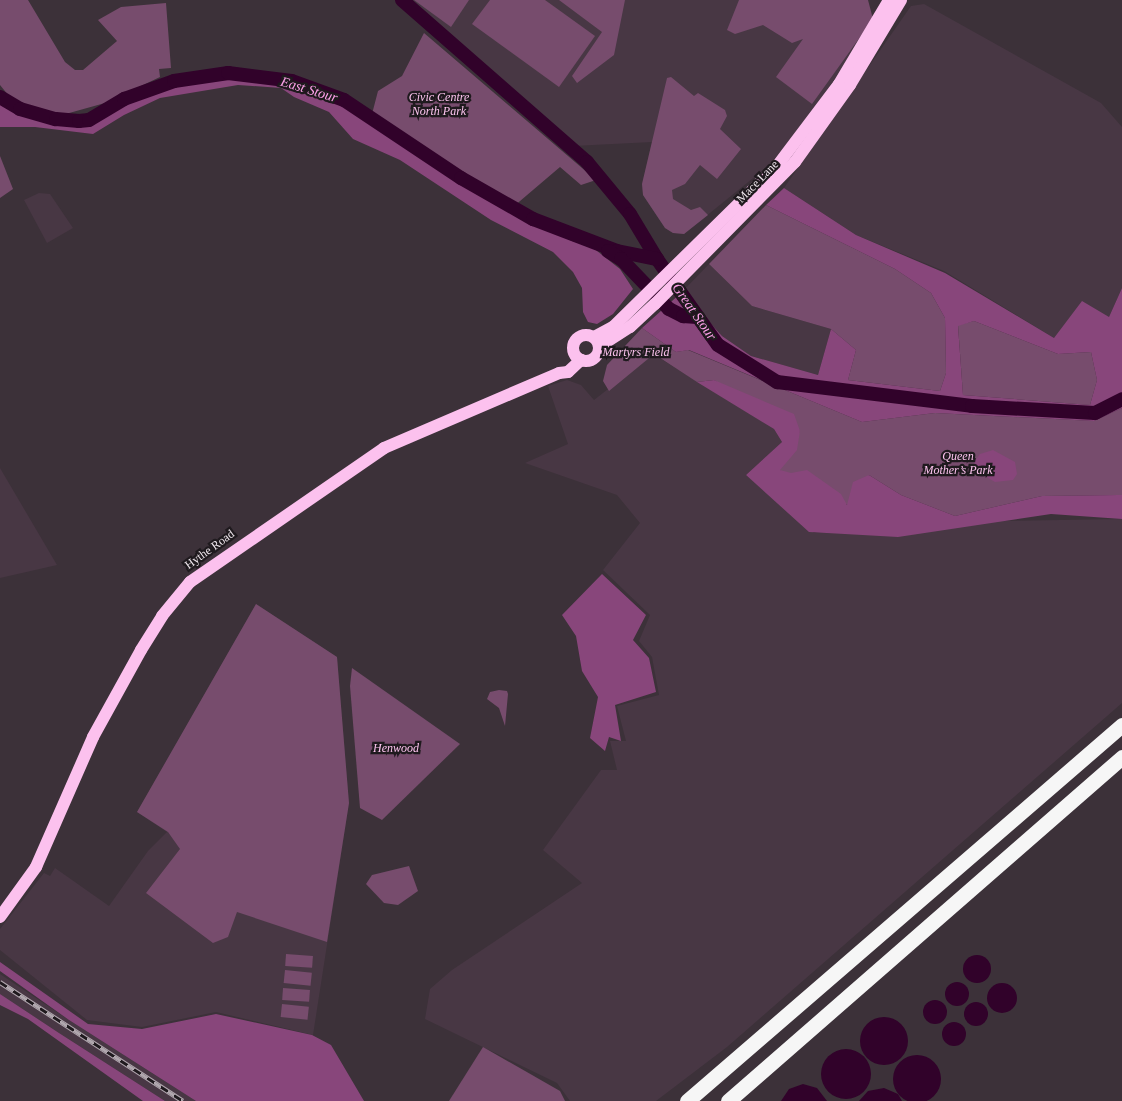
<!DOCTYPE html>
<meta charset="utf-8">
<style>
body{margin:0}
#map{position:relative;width:1122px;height:1101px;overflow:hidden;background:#3c3139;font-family:"Times New Roman",serif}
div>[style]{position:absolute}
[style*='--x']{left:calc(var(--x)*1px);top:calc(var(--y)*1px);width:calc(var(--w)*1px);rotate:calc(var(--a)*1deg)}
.built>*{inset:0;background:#483744}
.green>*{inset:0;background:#774c6d;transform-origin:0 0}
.forest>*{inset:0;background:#88467b}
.water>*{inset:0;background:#31022a}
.round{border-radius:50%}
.river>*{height:14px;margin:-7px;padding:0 7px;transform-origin:7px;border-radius:7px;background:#31022a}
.primary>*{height:12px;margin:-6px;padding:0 6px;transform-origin:6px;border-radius:6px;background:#fcc1ee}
.primary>.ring{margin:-6px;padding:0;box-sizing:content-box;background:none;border:12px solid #fcc1ee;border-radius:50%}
.motorway>*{height:15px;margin:-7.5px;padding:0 7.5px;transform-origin:7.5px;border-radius:7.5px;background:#f6f6f6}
.rail>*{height:4.5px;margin-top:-2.25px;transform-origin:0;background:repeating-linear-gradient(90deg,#1f1a1e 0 8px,#b0a7ae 0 16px);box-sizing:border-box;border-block:1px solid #b0a7ae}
span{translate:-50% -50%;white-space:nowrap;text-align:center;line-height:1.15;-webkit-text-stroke:4.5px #1f1a1e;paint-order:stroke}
.park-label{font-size:12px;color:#fcc3ee;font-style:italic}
.street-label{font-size:12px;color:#efe7ed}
.water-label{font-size:14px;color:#fea1ea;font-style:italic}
</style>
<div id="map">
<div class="built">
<div style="clip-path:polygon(403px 0,868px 0,863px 38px,799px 130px,768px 166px,684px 234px,673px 233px,665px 228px,643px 195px,642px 184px,652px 142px,573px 146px)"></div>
<div style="clip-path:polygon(924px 4px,1101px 103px,1122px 127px,1122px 288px,1109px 317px,1054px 338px,944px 271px,856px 235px,784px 188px,911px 6px)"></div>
<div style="clip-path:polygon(39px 193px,50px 194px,73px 228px,47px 243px,24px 200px)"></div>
<div style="clip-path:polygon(709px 264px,752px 306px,831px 329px,818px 375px,751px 356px,722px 336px,682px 292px)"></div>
<div style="clip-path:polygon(653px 354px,774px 429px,782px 442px,746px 475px,814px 533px,936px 522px,1122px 519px,1122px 703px,727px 1047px,656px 1101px,570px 1101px,557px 1083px,425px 1019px,430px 989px,452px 970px,582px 883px,543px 850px,601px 770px,617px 770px,610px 741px,626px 741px,617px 706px,659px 695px,652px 657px,639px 641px,650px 615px,603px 570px,640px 523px,617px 495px,525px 463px,568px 444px,548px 386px,567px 380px,581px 385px,594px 400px)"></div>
<div style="clip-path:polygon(0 468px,57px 565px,0 578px)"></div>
<div style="clip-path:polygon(256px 604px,337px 657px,349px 803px,313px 1035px,216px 1012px,142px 1027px,87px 1020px,0 950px,0 929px,44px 873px,50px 876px,55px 868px,109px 906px,148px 851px,167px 832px,137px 812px)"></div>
<div style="clip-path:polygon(0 974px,69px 1020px,196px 1101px,165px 1101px,59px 1033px,0 994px)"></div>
</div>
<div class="green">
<div style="clip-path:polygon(0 0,28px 0,65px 62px,75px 70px,83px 70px,117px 41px,98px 20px,121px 7px,166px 3px,171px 68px,159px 69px,160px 77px,105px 103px,62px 115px,39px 112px,13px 101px,0 85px)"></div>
<div style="clip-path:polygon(414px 0,469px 0,451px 27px)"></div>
<div style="clip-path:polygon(490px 0,545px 0,595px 36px,559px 87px,472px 24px)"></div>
<div style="clip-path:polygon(559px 0,625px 0,614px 55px,577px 83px,572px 76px,602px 32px)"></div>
<div style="clip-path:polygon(739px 0,868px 0,873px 19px,812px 104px,776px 77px,803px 39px,792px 43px,763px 25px,735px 34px,727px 30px)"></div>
<div style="clip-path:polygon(424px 33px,575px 162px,596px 180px,581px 185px,560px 167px,513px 207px,372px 114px,378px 91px,402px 76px)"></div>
<div style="clip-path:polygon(671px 77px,694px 96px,698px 93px,725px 110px,727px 116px,720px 129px,741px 149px,717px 179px,700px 165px,685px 184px,672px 190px,673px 199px,691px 210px,700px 207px,708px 215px,684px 234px,673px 233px,665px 228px,643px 195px,642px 184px,667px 78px)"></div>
<div style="clip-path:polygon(0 156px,13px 189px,0 198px)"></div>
<div style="clip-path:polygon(766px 205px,895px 269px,931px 293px,945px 318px,946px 373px,940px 391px,848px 380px,856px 350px,831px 329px,752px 306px,709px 264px)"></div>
<div style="clip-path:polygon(974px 321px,1058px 354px,1091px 352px,1097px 380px,1090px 405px,963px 395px,958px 325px)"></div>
<div style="clip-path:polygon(642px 328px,676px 352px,688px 350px,862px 422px,935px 413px,1094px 421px,1122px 408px,1122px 495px,1042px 496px,955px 516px,901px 495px,869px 475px,848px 505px,779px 470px,800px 431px,714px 380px,697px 382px,654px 354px,609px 391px,603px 381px,607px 365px)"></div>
<div style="clip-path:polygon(256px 604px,337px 657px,349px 803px,327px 942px,237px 912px,228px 937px,213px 943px,146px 893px,180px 849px,168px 832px,137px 812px)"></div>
<div style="clip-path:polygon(352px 668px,460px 744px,382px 820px,360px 808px,350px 686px)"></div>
<div style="clip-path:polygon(499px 690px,507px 691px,508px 694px,505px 726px,499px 708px,487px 699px,490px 692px)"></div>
<div style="clip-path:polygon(409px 866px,418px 891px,398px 905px,384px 903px,366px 884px,372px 875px)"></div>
<div style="left:286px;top:954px;width:27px;height:12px;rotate:4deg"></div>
<div style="left:285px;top:970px;width:27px;height:13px;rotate:6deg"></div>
<div style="left:283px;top:988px;width:27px;height:12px;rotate:4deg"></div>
<div style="left:282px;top:1004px;width:27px;height:13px;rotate:6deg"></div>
<div style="clip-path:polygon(483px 1047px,560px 1091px,565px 1101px,449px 1101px)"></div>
</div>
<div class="forest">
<div style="clip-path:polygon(204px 75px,260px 75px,324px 90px,353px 105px,453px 175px,522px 217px,572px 241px,592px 247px,620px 269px,633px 289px,613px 314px,597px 324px,588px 322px,583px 312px,582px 288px,573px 272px,553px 252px,491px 220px,400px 160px,353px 139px,329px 112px,294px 97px,281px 88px,238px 85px,160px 98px,124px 115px,93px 134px,35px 127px,0 127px,0 95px,8px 103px,56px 119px,95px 117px,124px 99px)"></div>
<div style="clip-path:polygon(evenodd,784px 188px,856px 235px,945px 273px,1054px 338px,1082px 301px,1109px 317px,1122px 288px,1122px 408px,1094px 421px,935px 413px,862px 422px,689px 350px,676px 352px,642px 328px,682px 292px,722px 336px,751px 356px,818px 375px,831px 329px,856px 350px,848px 380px,940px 391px,946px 373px,945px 318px,931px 293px,895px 269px,766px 205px,784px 188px,974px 321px,1058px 354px,1091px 352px,1097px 380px,1090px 405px,963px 395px,958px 326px,974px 321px)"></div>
<div style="clip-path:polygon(714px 380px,794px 414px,800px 431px,797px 450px,780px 470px,791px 473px,807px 470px,841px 494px,847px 505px,853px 482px,869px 475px,901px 495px,955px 516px,1042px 496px,1118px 495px,1122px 495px,1122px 519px,1051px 514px,898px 537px,809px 532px,746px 475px,782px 442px,774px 429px,697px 382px)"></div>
<div style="clip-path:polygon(993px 450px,1015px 462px,1017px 474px,1013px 480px,995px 482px,978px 472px,974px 462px,980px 454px)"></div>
<div style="clip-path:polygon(602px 574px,646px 615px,633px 640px,649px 658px,656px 692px,615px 705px,621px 741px,609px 737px,605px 751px,590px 738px,598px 697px,582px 671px,576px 636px,562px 615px)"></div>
<div style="clip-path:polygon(0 962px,88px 1024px,142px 1029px,216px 1014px,312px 1035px,331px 1045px,364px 1101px,196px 1101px,69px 1020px,0 971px)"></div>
<div style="clip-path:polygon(0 994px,59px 1033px,165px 1101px,143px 1101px,28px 1019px,0 1005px)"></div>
</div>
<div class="water">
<div class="round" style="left:963px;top:955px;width:28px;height:28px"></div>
<div class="round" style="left:945px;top:982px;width:24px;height:24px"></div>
<div class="round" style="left:987px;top:983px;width:30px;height:30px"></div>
<div class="round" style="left:923px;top:1000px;width:24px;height:24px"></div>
<div class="round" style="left:964px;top:1002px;width:24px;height:24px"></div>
<div class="round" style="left:860px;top:1017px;width:48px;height:48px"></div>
<div class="round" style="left:942px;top:1022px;width:24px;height:24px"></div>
<div class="round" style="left:821px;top:1049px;width:50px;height:50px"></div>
<div class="round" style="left:893px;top:1055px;width:48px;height:48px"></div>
<div style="clip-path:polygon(803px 1084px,817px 1088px,827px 1101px,781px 1101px,789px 1089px)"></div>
<div style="clip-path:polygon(884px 1088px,898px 1094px,902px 1101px,859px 1101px,868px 1091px)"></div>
</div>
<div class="river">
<div style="--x:402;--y:0;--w:246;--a:41.2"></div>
<div style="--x:587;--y:162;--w:67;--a:50.4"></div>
<div style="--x:630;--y:214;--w:52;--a:59"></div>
<div style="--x:657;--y:259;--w:105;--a:54.7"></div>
<div style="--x:718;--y:345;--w:70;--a:32.1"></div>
<div style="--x:777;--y:382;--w:196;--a:7"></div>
<div style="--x:972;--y:406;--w:123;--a:3.3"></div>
<div style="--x:1095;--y:413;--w:30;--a:-27"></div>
<div style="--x:0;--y:97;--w:23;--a:31"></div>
<div style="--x:20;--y:109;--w:37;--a:16"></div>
<div style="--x:56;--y:119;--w:23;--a:5"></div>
<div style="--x:79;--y:121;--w:10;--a:-6"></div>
<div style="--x:89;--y:120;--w:41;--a:-31"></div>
<div style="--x:124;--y:99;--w:53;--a:-19.8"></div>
<div style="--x:174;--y:81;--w:55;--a:-8.4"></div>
<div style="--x:228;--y:73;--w:64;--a:7.1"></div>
<div style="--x:292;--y:81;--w:55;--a:20.1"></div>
<div style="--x:344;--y:100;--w:141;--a:33.7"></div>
<div style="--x:461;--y:178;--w:83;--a:29.7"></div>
<div style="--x:533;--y:219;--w:90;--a:20.9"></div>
<div style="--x:617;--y:251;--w:41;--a:11.3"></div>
<div style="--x:608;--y:251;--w:15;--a:32"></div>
<div style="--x:621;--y:259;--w:69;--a:46.2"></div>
<div style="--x:669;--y:309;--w:16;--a:27"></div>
<div style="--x:683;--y:316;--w:14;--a:4"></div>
</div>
<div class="primary">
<div class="ring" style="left:573px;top:335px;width:14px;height:14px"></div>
<div style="--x:594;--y:337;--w:21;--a:-28"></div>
<div style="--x:613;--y:327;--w:230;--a:-44.5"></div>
<div style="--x:777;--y:166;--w:103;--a:-52.9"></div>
<div style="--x:839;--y:84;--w:98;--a:-59.2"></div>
<div style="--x:599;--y:351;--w:10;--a:-53"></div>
<div style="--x:605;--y:343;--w:30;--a:-33"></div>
<div style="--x:630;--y:327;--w:34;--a:-43"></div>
<div style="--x:655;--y:304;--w:199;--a:-45.4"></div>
<div style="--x:795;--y:162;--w:95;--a:-54.5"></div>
<div style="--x:850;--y:85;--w:99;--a:-59"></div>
<div style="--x:0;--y:917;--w:62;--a:-54.2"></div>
<div style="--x:36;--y:867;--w:142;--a:-66.3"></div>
<div style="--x:93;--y:737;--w:99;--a:-61.1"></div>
<div style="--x:141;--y:650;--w:40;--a:-58"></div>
<div style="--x:162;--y:616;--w:44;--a:-50.5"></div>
<div style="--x:190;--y:582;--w:236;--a:-34.6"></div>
<div style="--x:384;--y:448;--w:190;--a:-23.2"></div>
<div style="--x:559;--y:373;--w:9;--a:-6"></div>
<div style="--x:568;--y:372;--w:18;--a:-43"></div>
</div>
<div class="motorway">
<div style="--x:687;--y:1101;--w:575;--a:-40.84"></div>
<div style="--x:728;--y:1101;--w:523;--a:-41.12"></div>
</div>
<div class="rail">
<div style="--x:0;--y:982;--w:218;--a:33"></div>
</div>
<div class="park-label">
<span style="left:439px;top:105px">Civic Centre<br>North Park</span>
<span style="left:636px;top:353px">Martyrs Field</span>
<span style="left:958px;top:464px">Queen<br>Mother’s Park</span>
<span style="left:396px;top:749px">Henwood</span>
</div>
<div class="street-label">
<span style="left:758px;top:182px;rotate:-46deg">Mace Lane</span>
<span style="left:210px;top:550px;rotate:-36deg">Hythe Road</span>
</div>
<div class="water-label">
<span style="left:309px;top:90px;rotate:17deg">East Stour</span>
<span style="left:694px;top:312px;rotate:55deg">Great Stour</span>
</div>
</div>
